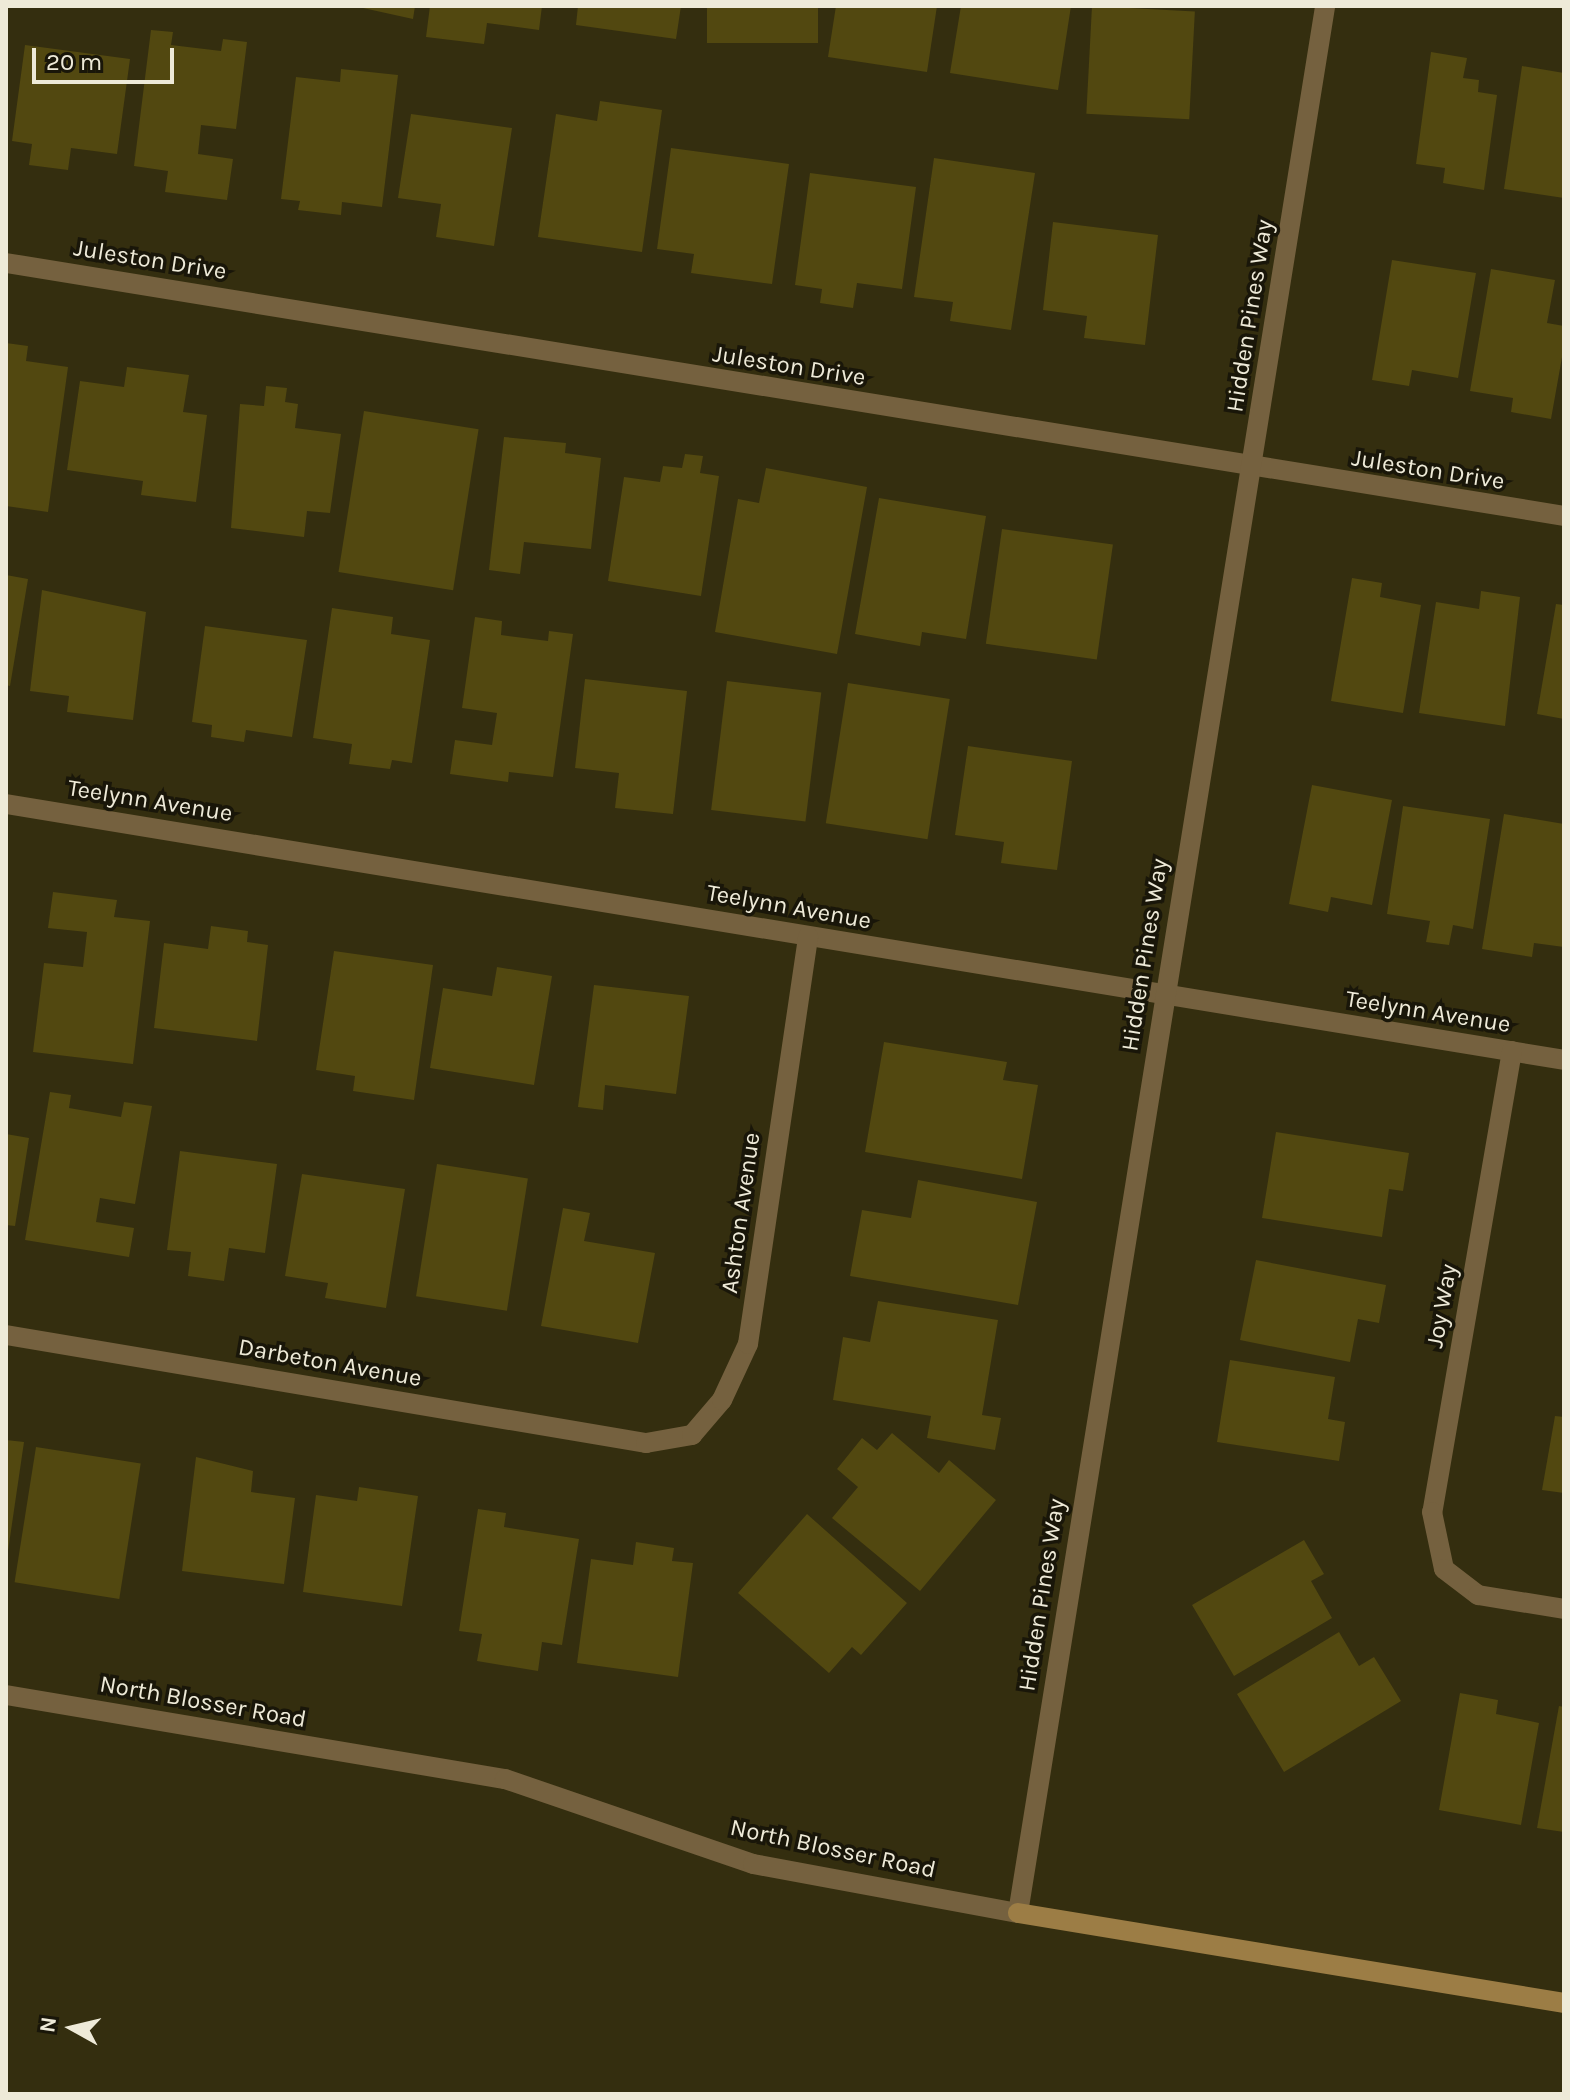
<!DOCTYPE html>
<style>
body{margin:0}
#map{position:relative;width:1570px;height:2100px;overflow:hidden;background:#342e0f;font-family:Karla,sans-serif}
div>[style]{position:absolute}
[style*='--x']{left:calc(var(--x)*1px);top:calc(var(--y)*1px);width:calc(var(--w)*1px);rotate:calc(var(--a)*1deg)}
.building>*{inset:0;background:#524810;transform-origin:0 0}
.street>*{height:20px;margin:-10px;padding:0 10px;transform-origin:10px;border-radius:10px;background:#75613f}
.secondary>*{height:20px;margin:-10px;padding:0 10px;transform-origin:10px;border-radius:10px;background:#9c7d45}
span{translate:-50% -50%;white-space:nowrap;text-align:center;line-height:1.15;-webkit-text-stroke:7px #191609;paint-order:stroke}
.street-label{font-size:24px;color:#eeead8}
.frame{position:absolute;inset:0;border:8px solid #eeead8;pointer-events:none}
.north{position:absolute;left:32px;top:1988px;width:80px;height:80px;-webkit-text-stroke:6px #191609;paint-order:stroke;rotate:278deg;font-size:22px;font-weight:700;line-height:32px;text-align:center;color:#eeead8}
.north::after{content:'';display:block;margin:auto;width:28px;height:36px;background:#eeead8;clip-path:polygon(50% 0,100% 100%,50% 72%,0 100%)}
.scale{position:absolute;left:32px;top:48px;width:142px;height:36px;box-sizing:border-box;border:4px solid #eeead8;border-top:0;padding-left:10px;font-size:24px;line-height:28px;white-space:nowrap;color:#eeead8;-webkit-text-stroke:6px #191609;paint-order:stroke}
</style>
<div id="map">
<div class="building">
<div style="clip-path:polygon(354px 6px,415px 6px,413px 19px)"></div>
<div style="clip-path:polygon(430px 6px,542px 6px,539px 30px,487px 23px,484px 44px,426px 37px)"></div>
<div style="clip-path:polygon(578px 6px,681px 6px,676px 39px,576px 25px)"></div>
<div style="left:707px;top:6px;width:111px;height:37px"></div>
<div style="clip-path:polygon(836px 6px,937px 6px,927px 72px,828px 57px)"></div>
<div style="clip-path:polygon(961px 6px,1071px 6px,1058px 90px,950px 73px)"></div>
<div style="left:1092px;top:6px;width:103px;height:108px;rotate:3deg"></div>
<div style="clip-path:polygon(151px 30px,173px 32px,171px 45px,221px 51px,223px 39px,247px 42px,236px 129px,201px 125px,198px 154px,233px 159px,227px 200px,165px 192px,168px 171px,134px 166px)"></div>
<div style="clip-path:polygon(25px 45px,130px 59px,117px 154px,71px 148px,68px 170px,29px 165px,32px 144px,12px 141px)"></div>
<div style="clip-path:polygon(1431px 52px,1467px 58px,1463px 78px,1479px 80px,1478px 92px,1497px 95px,1484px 190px,1443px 183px,1445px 168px,1416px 164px)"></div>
<div style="clip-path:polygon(1522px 66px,1564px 73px,1564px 198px,1504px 189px)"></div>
<div style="clip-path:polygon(341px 69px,398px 75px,382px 207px,342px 202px,341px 215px,298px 210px,300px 201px,281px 199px,296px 77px,340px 82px)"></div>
<div style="clip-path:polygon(600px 101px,662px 110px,642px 252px,538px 237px,556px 114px,597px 121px)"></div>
<div style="clip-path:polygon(411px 114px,512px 128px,494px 246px,436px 237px,441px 204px,398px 198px)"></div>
<div style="clip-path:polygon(671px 148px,789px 164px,772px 284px,691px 273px,694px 254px,657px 249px)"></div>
<div style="clip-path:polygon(934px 158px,1035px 173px,1011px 330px,950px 321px,953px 302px,914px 297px)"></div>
<div style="clip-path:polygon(810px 173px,916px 187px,902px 289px,857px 283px,853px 308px,820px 303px,822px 289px,795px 285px)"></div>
<div style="clip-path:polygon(1053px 222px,1158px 235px,1145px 345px,1084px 338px,1087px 316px,1043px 310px)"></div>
<div style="clip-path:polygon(1392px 260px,1476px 273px,1458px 378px,1412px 370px,1409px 386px,1372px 380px)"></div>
<div style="clip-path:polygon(1491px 269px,1555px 280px,1547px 323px,1564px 326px,1564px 346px,1551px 419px,1511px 412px,1513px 398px,1470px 391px)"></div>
<div style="clip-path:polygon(6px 343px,28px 346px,26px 361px,68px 367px,48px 512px,6px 506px)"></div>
<div style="clip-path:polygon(127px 367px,189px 375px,183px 412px,207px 415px,196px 502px,141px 495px,143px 481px,67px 470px,80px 381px,124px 387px)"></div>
<div style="clip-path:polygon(266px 386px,287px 388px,285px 402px,298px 404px,295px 428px,341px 434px,330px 513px,307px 511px,304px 537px,231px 528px,240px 404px,264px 406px)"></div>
<div style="left:364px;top:411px;width:116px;height:163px;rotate:9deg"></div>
<div style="clip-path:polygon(504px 437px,566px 443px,565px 453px,601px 458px,591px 549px,524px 542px,520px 574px,489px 570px)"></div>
<div style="clip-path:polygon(685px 454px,703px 456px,700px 473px,719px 476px,701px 596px,608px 581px,624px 477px,660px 482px,663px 466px,682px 468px)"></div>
<div style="clip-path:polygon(766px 468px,867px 487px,837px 654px,715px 632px,738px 499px,759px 503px)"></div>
<div style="clip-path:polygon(879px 498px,986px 516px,966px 639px,922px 632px,920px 646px,855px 634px)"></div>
<div style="left:1002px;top:529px;width:112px;height:116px;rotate:8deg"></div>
<div style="clip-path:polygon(6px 575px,28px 579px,10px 686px,6px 685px)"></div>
<div style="clip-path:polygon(1352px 578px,1382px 583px,1380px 597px,1421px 605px,1403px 713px,1331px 701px)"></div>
<div style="clip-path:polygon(42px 590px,146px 612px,133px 720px,67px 712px,69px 696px,30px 691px)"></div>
<div style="clip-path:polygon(1481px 591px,1520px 597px,1505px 726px,1419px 713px,1436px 602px,1479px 609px)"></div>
<div style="clip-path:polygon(1556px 604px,1564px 605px,1564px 719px,1537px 714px)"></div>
<div style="clip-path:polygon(332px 608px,393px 617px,391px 634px,430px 640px,412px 763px,392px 760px,390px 769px,349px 764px,352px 744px,313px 738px)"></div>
<div style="clip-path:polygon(475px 617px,502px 621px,501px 635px,548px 641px,549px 631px,573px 634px,553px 777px,509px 772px,508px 782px,450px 774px,455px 740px,492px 745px,497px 713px,462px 708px)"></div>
<div style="clip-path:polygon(205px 626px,307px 640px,292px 737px,246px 730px,244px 742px,211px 737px,212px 725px,192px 722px)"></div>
<div style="clip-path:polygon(585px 679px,687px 691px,673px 814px,615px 808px,619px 773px,575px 768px)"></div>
<div style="left:727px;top:681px;width:95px;height:130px;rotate:7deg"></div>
<div style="left:848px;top:683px;width:103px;height:142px;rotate:9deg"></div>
<div style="clip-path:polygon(968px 746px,1072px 761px,1057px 870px,1001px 863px,1004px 842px,955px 835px)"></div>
<div style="clip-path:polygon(1312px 785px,1392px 800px,1372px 905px,1331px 897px,1328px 912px,1289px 904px)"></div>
<div style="clip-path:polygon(1403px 806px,1490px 819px,1473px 929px,1453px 925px,1449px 945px,1426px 942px,1430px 921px,1387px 914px)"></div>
<div style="clip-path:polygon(1504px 814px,1564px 824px,1564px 947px,1534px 943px,1532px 957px,1482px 949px)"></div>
<div style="clip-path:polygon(53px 892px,117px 900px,114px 917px,150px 921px,133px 1064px,33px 1052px,44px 963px,83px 967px,87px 932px,48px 928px)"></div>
<div style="clip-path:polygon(211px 926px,248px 931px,247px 942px,268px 945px,257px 1041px,154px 1028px,164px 943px,208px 949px)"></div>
<div style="clip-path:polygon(334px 951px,433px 965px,414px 1100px,353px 1091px,355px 1076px,316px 1070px)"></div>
<div style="clip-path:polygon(497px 967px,552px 976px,534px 1085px,430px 1068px,443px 988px,492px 996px)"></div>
<div style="clip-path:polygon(594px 985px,689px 996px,676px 1094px,605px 1085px,603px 1110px,578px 1107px)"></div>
<div style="clip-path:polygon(884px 1042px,1007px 1062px,1003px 1080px,1038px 1085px,1022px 1179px,865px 1152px)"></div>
<div style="clip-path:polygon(50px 1092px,71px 1095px,69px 1108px,121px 1117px,124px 1102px,152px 1106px,135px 1204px,100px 1198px,96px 1222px,134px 1228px,129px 1257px,25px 1240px)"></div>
<div style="clip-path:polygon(1276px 1132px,1409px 1153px,1403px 1191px,1389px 1189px,1382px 1237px,1262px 1218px)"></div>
<div style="clip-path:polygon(6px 1134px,29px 1138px,15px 1226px,6px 1225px)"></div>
<div style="clip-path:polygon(180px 1151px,277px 1164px,265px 1253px,229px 1248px,224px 1281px,188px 1276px,191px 1252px,167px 1250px)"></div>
<div style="left:437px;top:1164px;width:92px;height:134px;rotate:9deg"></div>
<div style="clip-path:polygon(302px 1174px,405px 1189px,386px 1308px,325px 1298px,328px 1283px,285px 1276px)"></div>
<div style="clip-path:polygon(918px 1180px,1037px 1202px,1018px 1305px,850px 1276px,862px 1210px,911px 1218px)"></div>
<div style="clip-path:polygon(563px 1208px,590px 1213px,584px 1241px,655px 1253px,638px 1343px,541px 1326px)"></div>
<div style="clip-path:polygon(1256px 1260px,1386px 1285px,1379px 1323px,1358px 1319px,1350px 1362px,1240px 1340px)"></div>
<div style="clip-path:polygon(878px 1301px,998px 1320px,982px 1415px,1001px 1418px,995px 1450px,927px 1438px,931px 1416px,833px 1400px,843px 1337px,870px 1342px)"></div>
<div style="clip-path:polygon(1230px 1360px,1335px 1377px,1328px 1419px,1345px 1422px,1339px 1461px,1217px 1442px)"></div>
<div style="clip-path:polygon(1555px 1416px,1564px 1417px,1564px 1493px,1542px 1490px)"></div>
<div style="clip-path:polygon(892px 1433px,939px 1473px,949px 1460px,996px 1500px,920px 1591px,832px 1518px,858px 1487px,837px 1469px,862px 1438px,877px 1450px)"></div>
<div style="clip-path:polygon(6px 1440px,24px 1442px,8px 1551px,6px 1551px)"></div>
<div style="left:36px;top:1447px;width:106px;height:137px;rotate:9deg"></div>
<div style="clip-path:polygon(196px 1457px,253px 1471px,251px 1492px,295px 1498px,284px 1584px,182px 1571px)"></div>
<div style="clip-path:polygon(359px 1487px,418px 1496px,402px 1606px,303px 1592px,316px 1495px,357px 1501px)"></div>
<div style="clip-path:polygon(478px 1509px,506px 1513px,504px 1527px,579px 1539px,562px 1645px,542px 1642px,538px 1671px,477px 1661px,482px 1634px,459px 1631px)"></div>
<div style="clip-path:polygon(807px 1514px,907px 1603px,861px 1655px,852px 1647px,829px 1673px,738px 1593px)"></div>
<div style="clip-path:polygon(1304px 1540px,1324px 1574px,1311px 1581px,1332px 1618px,1234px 1676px,1192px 1605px)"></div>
<div style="clip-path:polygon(636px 1542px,674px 1548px,672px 1561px,693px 1563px,678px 1677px,577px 1663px,591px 1559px,633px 1565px)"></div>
<div style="clip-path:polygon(1339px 1632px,1359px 1666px,1374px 1657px,1401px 1701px,1284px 1772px,1237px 1694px)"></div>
<div style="clip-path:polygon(1460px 1693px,1498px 1700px,1496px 1714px,1539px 1723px,1521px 1825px,1439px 1810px)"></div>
<div style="clip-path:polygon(1559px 1706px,1564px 1707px,1564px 1832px,1537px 1828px)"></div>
</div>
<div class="street">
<div style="--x:6;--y:263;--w:1578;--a:9.22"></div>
<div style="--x:6;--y:804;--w:1579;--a:9.33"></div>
<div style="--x:1512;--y:1051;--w:468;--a:99.8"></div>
<div style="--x:1432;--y:1512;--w:58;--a:78.1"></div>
<div style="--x:1444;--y:1569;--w:43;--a:37.4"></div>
<div style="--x:1478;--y:1595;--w:87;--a:9.2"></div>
<div style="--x:6;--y:1335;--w:649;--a:9.58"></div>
<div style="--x:646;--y:1443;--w:47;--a:-9.9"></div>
<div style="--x:692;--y:1435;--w:46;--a:-49.4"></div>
<div style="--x:722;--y:1400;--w:62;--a:-65.1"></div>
<div style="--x:748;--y:1344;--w:412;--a:-81.6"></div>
<div style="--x:6;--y:1695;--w:506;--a:9.56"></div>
<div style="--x:505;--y:1779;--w:262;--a:18.9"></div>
<div style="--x:753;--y:1864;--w:269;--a:10.5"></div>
<div style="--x:1018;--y:1913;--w:1932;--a:-80.85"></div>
</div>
<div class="secondary">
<div style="--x:1018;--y:1913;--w:553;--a:9.36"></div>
</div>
<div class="street-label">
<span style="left:150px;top:260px;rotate:9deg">Juleston Drive</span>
<span style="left:1250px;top:316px;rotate:-81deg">Hidden Pines Way</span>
<span style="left:789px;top:366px;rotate:9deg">Juleston Drive</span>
<span style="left:1428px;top:470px;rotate:9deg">Juleston Drive</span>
<span style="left:150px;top:801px;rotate:9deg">Teelynn Avenue</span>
<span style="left:789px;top:907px;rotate:10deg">Teelynn Avenue</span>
<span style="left:1145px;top:955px;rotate:-81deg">Hidden Pines Way</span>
<span style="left:1428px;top:1012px;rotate:9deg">Teelynn Avenue</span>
<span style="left:741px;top:1213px;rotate:-82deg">Ashton Avenue</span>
<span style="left:1442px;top:1306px;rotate:-80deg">Joy Way</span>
<span style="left:330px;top:1363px;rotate:10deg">Darbeton Avenue</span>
<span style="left:1042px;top:1595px;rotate:-81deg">Hidden Pines Way</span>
<span style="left:203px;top:1702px;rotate:10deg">North Blosser Road</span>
<span style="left:833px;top:1849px;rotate:12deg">North Blosser Road</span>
</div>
<div class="frame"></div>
<div class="north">N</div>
<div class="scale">20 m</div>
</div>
